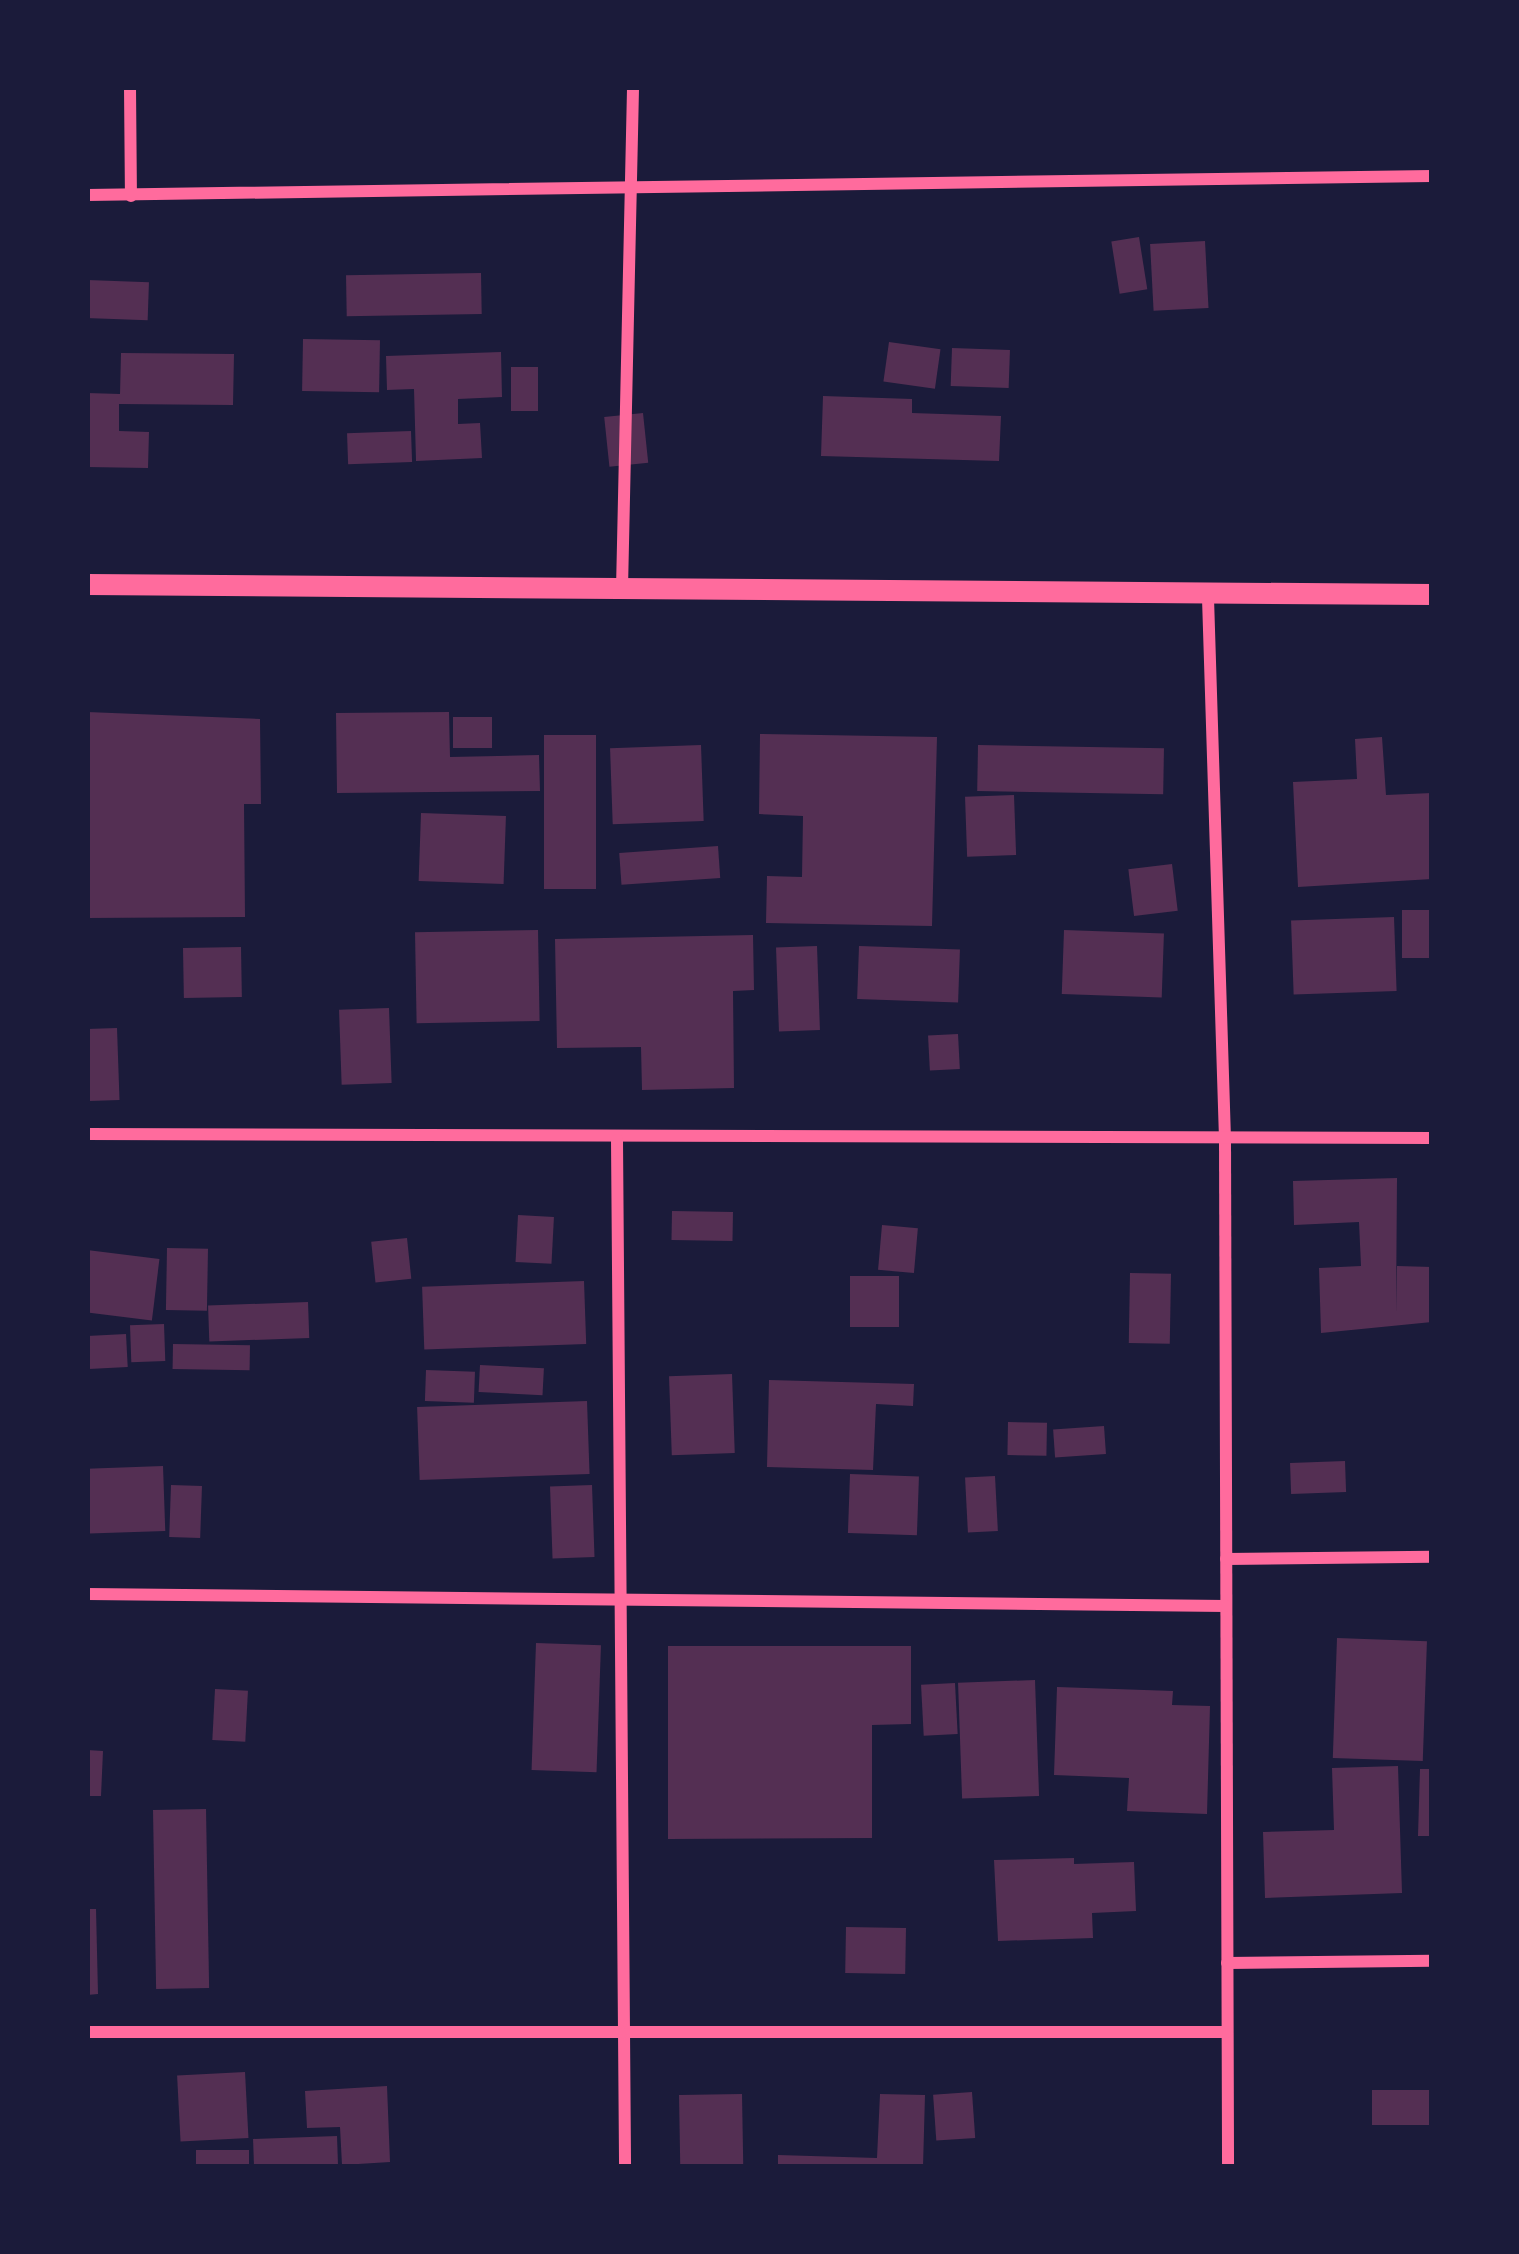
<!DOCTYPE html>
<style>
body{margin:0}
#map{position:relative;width:1519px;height:2254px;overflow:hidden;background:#1b1b3a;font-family:"Exo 2",sans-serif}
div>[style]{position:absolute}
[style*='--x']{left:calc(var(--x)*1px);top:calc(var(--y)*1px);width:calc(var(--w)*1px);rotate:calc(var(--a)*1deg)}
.building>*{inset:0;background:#542f53;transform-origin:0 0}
.minor>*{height:12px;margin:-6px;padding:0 6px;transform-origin:6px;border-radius:6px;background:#ff6b9d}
.tertiary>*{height:21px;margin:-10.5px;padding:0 10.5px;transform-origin:10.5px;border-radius:10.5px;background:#ff6b9d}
span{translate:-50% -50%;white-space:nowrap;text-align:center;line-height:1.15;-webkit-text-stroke:12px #1b1b3a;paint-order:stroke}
.frame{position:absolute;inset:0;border:90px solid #1b1b3a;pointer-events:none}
</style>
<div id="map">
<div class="building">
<div style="left:1139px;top:237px;width:53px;height:28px;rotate:81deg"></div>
<div style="left:1205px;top:241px;width:67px;height:55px;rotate:87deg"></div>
<div style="left:481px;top:273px;width:41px;height:135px;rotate:89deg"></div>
<div style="left:87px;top:280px;width:62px;height:38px;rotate:2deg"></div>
<div style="left:303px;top:339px;width:77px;height:52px;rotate:1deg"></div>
<div style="left:889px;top:342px;width:52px;height:40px;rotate:8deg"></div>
<div style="left:952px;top:348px;width:58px;height:38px;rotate:2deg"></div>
<div style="clip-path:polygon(501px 352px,502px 397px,458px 399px,458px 424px,480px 423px,482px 458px,416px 461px,414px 389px,387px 390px,386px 356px)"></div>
<div style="clip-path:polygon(121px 353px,234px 354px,233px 405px,119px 404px,119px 431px,149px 432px,148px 468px,87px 467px,87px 393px,120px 394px)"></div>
<div style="left:511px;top:367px;width:27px;height:44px"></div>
<div style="clip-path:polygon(823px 396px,912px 399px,912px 413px,1001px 416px,999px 461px,821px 456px)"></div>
<div style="left:643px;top:413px;width:50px;height:39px;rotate:84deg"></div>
<div style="left:411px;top:431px;width:31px;height:64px;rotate:88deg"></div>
<div style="clip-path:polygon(87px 712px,260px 719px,261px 804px,244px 804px,245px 917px,87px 918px)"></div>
<div style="clip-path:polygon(449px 712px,450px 757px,539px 755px,540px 791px,337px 793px,336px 713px)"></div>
<div style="left:492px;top:717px;width:31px;height:39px;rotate:90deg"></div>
<div style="clip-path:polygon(760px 734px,937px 737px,932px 926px,766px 923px,767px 876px,802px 877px,803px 816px,759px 814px)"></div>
<div style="left:544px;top:735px;width:52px;height:154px"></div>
<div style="clip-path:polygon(1382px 737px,1386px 795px,1432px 793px,1432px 879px,1298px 887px,1293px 782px,1357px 779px,1355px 739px)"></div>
<div style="left:701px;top:745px;width:76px;height:91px;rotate:88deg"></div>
<div style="left:978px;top:745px;width:186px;height:46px;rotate:1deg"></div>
<div style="left:1014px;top:795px;width:60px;height:49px;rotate:88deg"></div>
<div style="left:421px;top:813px;width:85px;height:68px;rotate:2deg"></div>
<div style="left:718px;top:846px;width:32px;height:99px;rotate:86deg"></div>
<div style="left:1172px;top:864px;width:47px;height:44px;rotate:83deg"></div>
<div style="left:1402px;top:910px;width:30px;height:48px"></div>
<div style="left:1394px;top:917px;width:74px;height:103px;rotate:88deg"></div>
<div style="left:538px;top:930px;width:91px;height:123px;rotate:89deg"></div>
<div style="left:1064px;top:930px;width:100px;height:64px;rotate:2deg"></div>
<div style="clip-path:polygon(753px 935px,754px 990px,733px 991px,734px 1088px,642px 1090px,641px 1047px,557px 1048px,555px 939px)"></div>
<div style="left:817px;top:946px;width:84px;height:41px;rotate:88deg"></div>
<div style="left:859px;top:946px;width:101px;height:53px;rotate:2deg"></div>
<div style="left:241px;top:947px;width:50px;height:58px;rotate:89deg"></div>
<div style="left:389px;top:1008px;width:75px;height:50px;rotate:88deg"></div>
<div style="left:117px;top:1028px;width:72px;height:30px;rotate:88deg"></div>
<div style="left:958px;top:1034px;width:35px;height:30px;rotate:87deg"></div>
<div style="clip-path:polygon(1397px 1178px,1396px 1313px,1397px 1266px,1432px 1267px,1432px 1322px,1321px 1333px,1319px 1268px,1361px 1266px,1359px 1222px,1294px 1225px,1293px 1181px)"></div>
<div style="left:672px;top:1211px;width:61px;height:29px;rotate:1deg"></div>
<div style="left:518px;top:1215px;width:36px;height:47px;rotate:3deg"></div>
<div style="left:882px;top:1225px;width:36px;height:45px;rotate:5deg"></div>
<div style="left:407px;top:1238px;width:41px;height:36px;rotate:84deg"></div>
<div style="left:167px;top:1248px;width:41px;height:62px;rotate:1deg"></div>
<div style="left:87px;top:1250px;width:73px;height:62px;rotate:7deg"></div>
<div style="left:1130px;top:1273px;width:41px;height:70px;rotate:1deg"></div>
<div style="left:850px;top:1276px;width:49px;height:51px"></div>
<div style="left:584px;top:1281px;width:63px;height:162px;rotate:88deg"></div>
<div style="left:308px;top:1302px;width:36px;height:100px;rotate:88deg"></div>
<div style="left:164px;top:1324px;width:37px;height:34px;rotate:88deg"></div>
<div style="left:126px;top:1334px;width:33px;height:39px;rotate:87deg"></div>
<div style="left:173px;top:1344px;width:77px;height:25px;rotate:1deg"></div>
<div style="left:480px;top:1365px;width:64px;height:27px;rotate:3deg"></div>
<div style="left:426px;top:1370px;width:49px;height:31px;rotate:2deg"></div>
<div style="left:732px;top:1374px;width:79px;height:63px;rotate:88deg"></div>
<div style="clip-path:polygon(769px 1380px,914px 1384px,913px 1406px,876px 1404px,873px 1470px,767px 1467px)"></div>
<div style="left:587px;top:1401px;width:73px;height:170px;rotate:88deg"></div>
<div style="left:1008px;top:1422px;width:39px;height:33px;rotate:1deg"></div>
<div style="left:1104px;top:1426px;width:28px;height:51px;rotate:86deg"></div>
<div style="left:1345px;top:1461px;width:31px;height:55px;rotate:88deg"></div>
<div style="left:163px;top:1466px;width:65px;height:76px;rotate:88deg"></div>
<div style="left:850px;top:1474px;width:69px;height:59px;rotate:2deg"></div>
<div style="left:995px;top:1476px;width:55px;height:30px;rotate:87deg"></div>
<div style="left:171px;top:1485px;width:31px;height:52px;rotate:2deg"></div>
<div style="left:592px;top:1485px;width:72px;height:42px;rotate:88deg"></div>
<div style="left:1337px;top:1638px;width:90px;height:120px;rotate:2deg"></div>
<div style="left:536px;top:1643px;width:65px;height:127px;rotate:2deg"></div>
<div style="clip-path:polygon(668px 1646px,911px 1646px,911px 1724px,872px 1725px,872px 1838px,668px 1839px)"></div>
<div style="left:1035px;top:1680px;width:116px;height:77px;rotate:88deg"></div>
<div style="left:955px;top:1683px;width:51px;height:34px;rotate:87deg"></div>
<div style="clip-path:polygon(1057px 1687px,1173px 1691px,1172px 1705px,1210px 1706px,1207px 1814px,1127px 1811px,1129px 1778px,1054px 1775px)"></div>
<div style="left:215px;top:1689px;width:33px;height:51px;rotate:3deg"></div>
<div style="clip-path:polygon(87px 1750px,103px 1751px,101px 1796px,87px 1796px)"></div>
<div style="clip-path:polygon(1398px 1766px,1402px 1893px,1265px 1898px,1263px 1832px,1334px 1830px,1332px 1768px)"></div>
<div style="clip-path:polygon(1420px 1769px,1432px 1769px,1432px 1836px,1418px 1836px)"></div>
<div style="left:206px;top:1809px;width:179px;height:53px;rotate:89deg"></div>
<div style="clip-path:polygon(1074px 1858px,1074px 1864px,1134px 1862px,1136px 1911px,1092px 1913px,1093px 1938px,998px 1941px,994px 1860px)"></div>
<div style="clip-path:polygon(87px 1909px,96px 1909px,98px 1994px,87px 1995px)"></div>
<div style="left:846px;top:1927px;width:60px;height:46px;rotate:1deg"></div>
<div style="left:245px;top:2072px;width:66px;height:68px;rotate:87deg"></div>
<div style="clip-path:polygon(387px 2086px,390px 2162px,342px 2165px,340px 2127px,307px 2128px,305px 2091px)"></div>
<div style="left:1432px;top:2090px;width:35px;height:60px;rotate:90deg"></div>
<div style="left:972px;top:2092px;width:46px;height:39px;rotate:86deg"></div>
<div style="left:742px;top:2094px;width:71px;height:63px;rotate:89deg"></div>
<div style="clip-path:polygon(880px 2094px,925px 2095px,923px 2167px,778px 2167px,778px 2155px,877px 2158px)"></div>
<div style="left:337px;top:2136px;width:31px;height:84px;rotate:88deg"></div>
<div style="left:249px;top:2150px;width:17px;height:53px;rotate:90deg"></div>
</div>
<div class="minor">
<div style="--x:130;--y:87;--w:109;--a:89.5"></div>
<div style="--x:87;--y:195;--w:1345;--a:-0.81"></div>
<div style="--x:622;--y:589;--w:502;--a:-88.74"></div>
<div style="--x:1208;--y:598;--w:542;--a:88.2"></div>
<div style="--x:1225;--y:1140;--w:1027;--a:89.83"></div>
<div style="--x:87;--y:1134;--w:1345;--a:0.17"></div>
<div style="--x:617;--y:1140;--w:1027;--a:89.55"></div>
<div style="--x:1226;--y:1559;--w:206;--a:-0.6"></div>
<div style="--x:87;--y:1594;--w:1139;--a:0.6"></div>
<div style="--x:1227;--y:1963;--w:205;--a:-0.6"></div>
<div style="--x:87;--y:2032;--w:1140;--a:0"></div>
</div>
<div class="tertiary">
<div style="--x:87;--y:584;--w:1345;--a:0.43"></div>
</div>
<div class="frame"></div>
</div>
